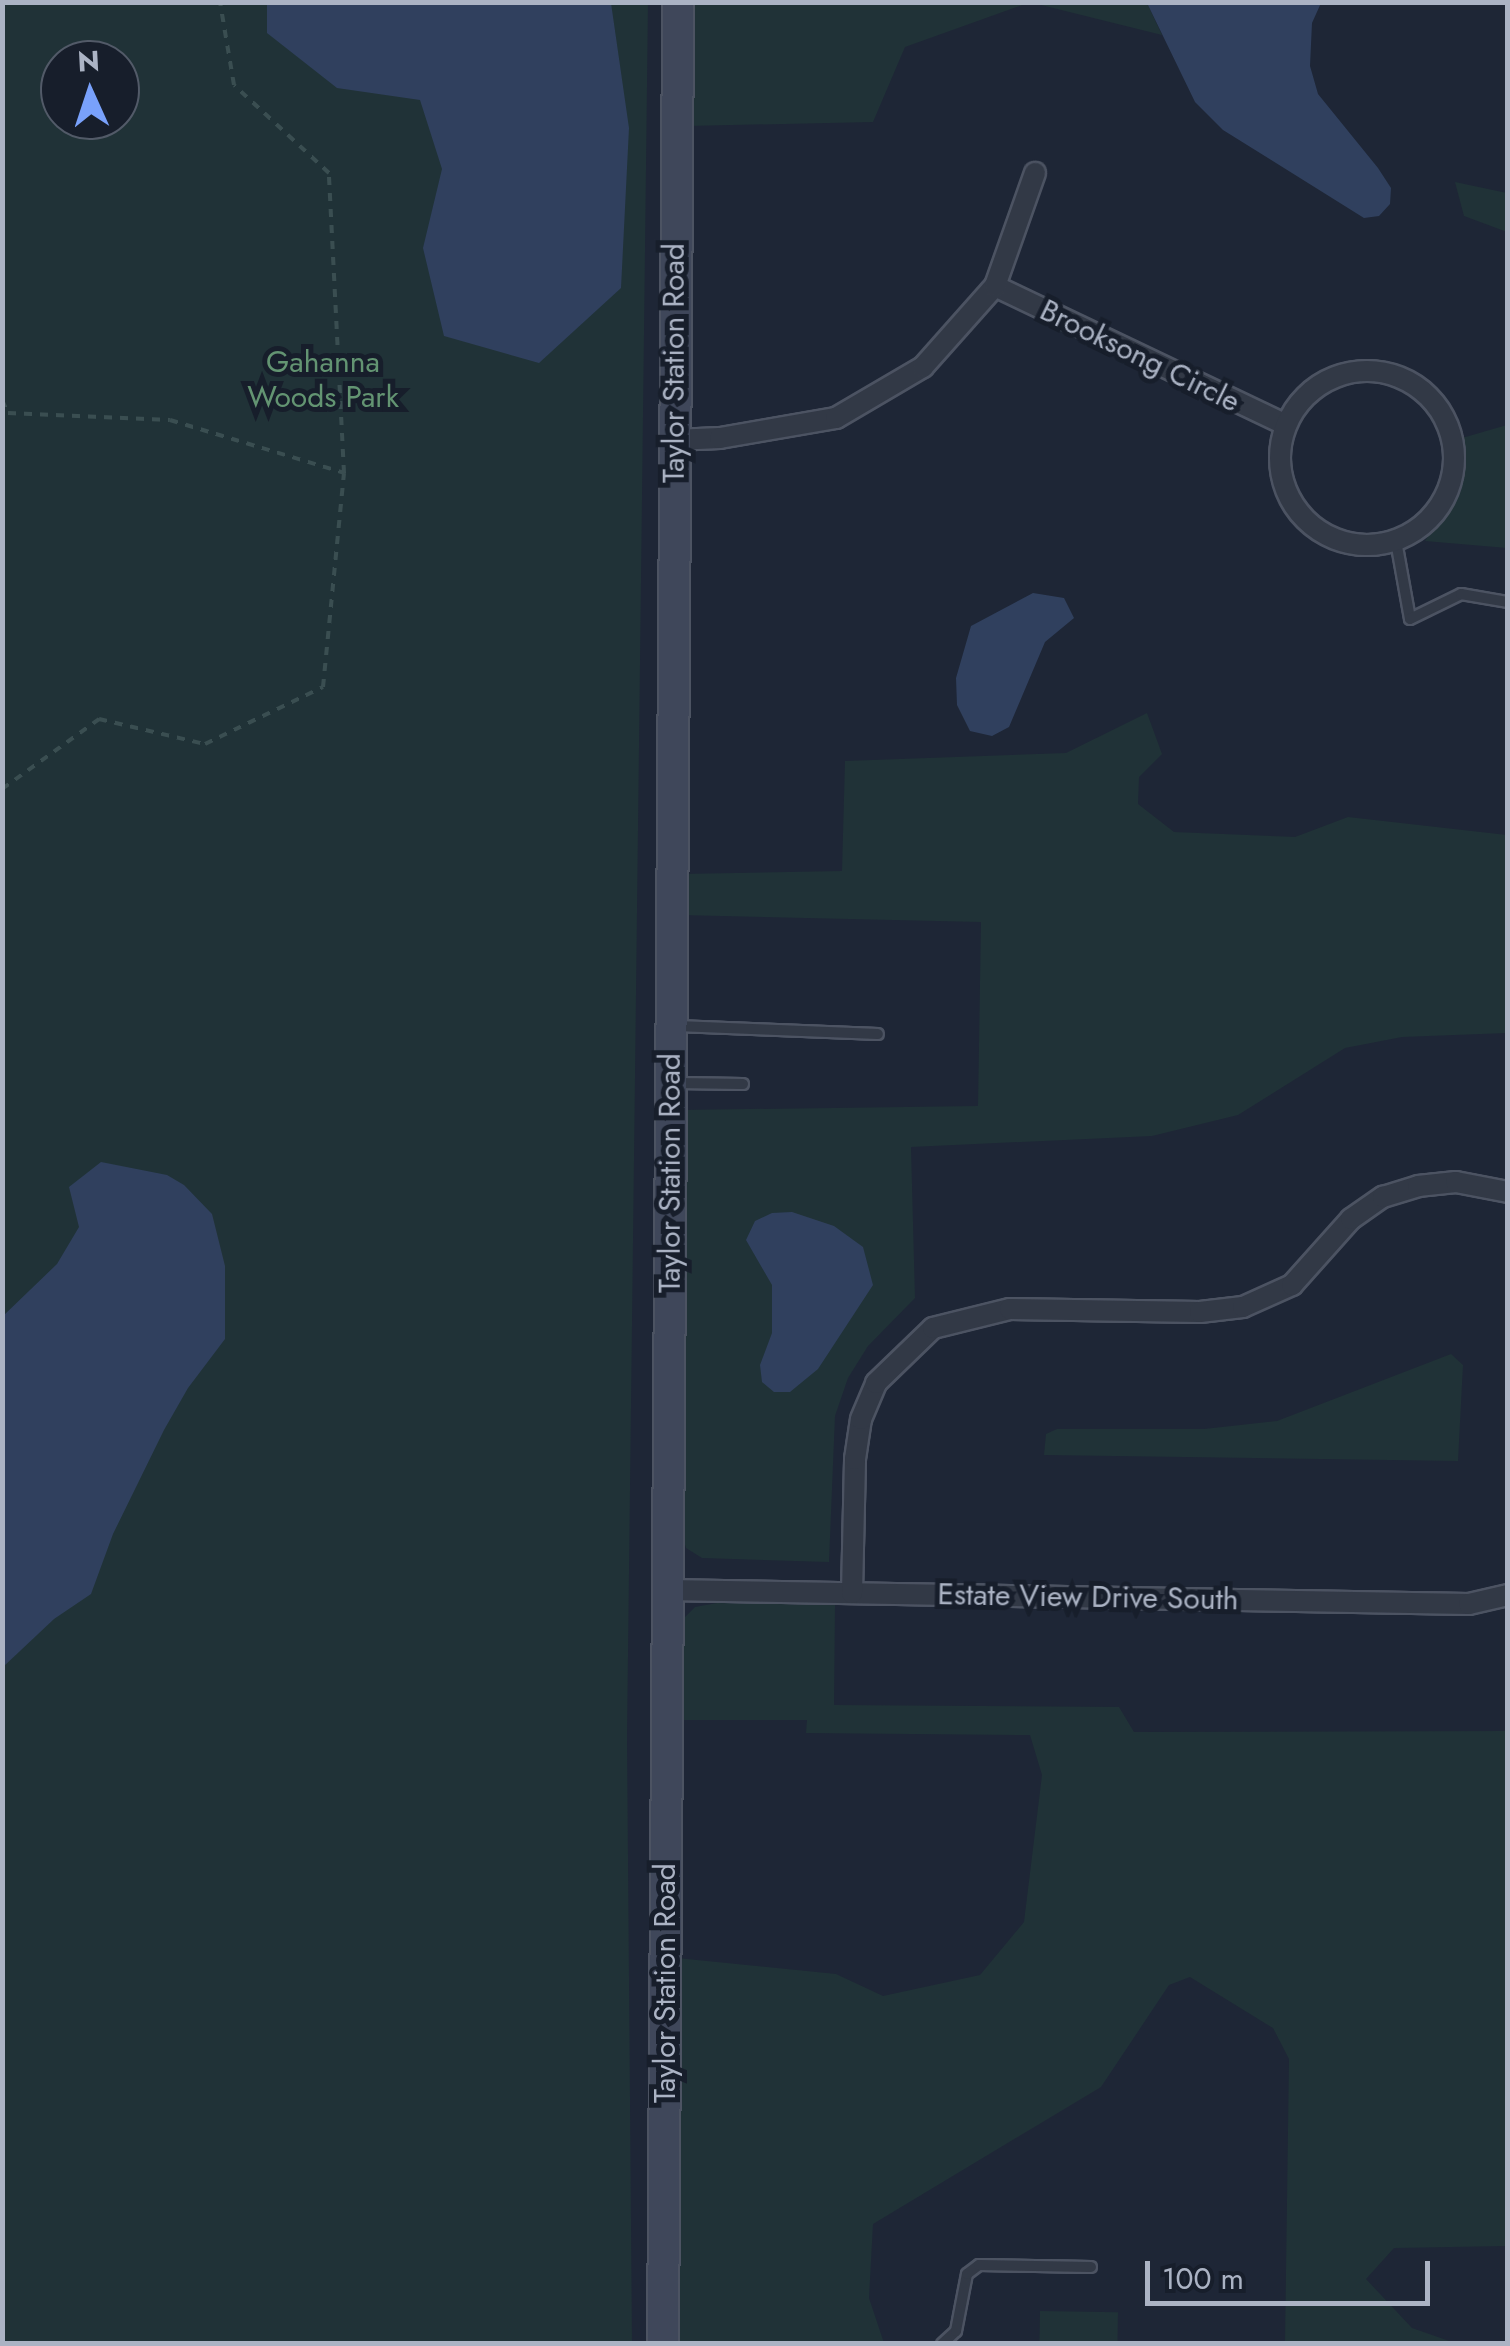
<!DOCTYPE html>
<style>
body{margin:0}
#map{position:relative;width:1510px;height:2346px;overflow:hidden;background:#1e2636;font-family:Jost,sans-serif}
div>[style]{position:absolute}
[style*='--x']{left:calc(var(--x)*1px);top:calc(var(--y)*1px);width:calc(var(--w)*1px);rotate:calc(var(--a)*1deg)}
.green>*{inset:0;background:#203237;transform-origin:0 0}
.water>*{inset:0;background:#30405e}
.path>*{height:4px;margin-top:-2px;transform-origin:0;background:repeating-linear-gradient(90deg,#3a4e51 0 8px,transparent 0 16px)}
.roads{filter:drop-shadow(2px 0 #4c5362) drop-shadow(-2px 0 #4c5362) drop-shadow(0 2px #4c5362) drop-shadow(0 -2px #4c5362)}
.service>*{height:10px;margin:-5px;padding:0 5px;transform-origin:5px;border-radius:5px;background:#323946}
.minor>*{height:20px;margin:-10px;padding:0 10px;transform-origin:10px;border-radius:10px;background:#323946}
.minor>.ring{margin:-10px;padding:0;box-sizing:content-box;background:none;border:20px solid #323946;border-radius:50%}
.secondary>*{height:30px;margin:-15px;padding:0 15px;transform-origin:15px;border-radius:15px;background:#3f475a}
span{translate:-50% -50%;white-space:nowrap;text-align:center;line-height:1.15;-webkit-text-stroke:10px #171e2b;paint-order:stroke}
.street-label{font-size:30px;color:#abb3c4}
.park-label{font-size:30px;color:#639472}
.frame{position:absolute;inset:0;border:5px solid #abb3c4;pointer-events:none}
.north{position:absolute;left:40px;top:40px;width:100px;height:100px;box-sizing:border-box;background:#171e2b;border:2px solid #525a68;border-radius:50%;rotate:357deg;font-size:28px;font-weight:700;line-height:40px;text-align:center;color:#abb3c4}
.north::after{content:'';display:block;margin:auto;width:35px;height:45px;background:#79a1fb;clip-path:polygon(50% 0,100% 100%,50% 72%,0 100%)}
.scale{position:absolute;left:1145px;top:2261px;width:285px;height:45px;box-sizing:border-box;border:5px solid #abb3c4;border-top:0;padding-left:12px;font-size:30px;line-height:35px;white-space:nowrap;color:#abb3c4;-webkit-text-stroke:8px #171e2b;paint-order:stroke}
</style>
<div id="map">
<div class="green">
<div style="clip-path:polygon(evenodd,3px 3px,648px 3px,627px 1737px,632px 2343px,3px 2344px,2px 1667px,17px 1652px,2px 1341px,3px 3px,60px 60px,120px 60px,120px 120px,60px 120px,60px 60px)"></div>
<div style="clip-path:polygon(688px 3px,1028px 3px,905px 47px,873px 122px,687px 126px)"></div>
<div style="clip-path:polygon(1033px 3px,1147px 3px,1162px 35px)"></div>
<div style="clip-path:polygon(1455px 182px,1507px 193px,1507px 232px,1464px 216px)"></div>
<div style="clip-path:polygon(1507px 425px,1507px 548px,1425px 541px,1448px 505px,1462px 467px,1462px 438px)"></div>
<div style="clip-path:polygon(1147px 713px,1162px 754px,1139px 777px,1138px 804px,1174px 832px,1295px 837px,1348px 817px,1507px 835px,1507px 1033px,1402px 1037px,1345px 1048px,1238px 1115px,1152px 1136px,911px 1147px,915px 1298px,868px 1346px,848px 1378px,835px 1416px,829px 1562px,702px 1558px,686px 1548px,679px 1525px,679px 1110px,978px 1106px,981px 922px,679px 915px,681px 874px,842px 871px,845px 761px,1066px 753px)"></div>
<div style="clip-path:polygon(1451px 1354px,1463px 1365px,1458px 1461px,1044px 1455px,1046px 1434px,1057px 1429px,1204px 1429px,1277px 1421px)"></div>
<div style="clip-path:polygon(717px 1603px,835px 1605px,834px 1705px,1119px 1707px,1134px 1732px,1507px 1731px,1507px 2246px,1394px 2248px,1366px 2279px,1412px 2328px,1455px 2343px,1285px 2343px,1289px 2059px,1273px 2028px,1190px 1977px,1169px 1985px,1101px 2087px,873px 2224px,869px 2298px,884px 2343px,679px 2343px,677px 1958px,836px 1974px,883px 1996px,980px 1975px,1024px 1922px,1042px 1775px,1030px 1735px,806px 1733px,807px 1720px,676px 1720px,677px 1648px,683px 1619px,695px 1607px)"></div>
<div style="left:1040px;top:2311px;width:78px;height:32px;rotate:1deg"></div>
</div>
<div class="water">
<div style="clip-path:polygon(267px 3px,611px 3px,629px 128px,621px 288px,539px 363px,444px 336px,423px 248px,442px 169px,420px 100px,337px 88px,267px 33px)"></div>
<div style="clip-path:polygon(1147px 3px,1321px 3px,1312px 23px,1310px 66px,1318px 94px,1378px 168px,1391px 188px,1390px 204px,1379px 216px,1364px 218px,1223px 130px,1195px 102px)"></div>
<div style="clip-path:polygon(1033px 593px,1064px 598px,1074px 618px,1045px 642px,1009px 727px,992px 736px,970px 731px,957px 705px,956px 678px,971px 626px)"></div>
<div style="clip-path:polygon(101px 1162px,167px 1175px,184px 1185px,212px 1214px,225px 1266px,225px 1339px,188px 1388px,164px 1430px,113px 1534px,91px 1594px,54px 1619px,3px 1667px,3px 1316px,57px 1264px,79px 1227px,69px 1187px)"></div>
<div style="clip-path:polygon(792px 1212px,834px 1226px,863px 1247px,873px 1285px,818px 1369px,790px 1392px,774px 1392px,762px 1382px,760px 1365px,772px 1333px,772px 1285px,746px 1240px,755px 1221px,772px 1213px)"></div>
</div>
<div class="path">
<div style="--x:2;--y:400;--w:14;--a:65"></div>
<div style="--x:8;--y:413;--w:162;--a:2.5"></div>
<div style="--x:170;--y:420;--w:182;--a:16.9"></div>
<div style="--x:344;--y:473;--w:300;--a:-92.9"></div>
<div style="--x:329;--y:173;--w:129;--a:-137.2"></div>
<div style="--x:234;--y:85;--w:84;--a:-99.6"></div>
<div style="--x:2;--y:789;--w:120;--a:-35.8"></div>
<div style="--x:99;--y:719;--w:109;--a:13.3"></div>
<div style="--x:205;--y:744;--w:131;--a:-25.8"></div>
<div style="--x:323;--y:687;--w:215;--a:-84.4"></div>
</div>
<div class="roads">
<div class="service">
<div style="--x:1396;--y:541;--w:79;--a:79.8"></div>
<div style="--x:1410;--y:619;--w:57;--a:-26.1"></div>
<div style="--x:1461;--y:594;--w:48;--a:9.7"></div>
<div style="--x:677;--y:1026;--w:201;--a:2.3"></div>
<div style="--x:677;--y:1083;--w:66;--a:0.9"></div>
<div style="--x:942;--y:2344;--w:19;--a:-43"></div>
<div style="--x:956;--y:2331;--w:58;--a:-79.1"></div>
<div style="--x:967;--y:2274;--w:15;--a:-37"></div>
<div style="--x:979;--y:2265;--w:112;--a:1"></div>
</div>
<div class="minor">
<div style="--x:995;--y:286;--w:322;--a:25.5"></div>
<div class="ring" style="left:1280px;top:371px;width:154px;height:154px"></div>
<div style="--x:674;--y:440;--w:46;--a:-2.5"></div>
<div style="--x:720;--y:438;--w:118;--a:-9.8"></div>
<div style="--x:836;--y:418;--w:101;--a:-30.4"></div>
<div style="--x:923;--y:367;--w:108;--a:-48.4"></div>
<div style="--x:995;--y:286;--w:120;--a:-70.5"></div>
<div style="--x:667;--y:1590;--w:802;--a:1"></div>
<div style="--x:1469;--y:1604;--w:40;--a:-13"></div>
<div style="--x:852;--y:1593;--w:134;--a:-88.7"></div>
<div style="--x:855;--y:1459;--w:40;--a:-81.5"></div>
<div style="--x:861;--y:1419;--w:39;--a:-67"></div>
<div style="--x:876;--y:1383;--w:79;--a:-44"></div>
<div style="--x:933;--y:1328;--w:79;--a:-13.9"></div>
<div style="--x:1010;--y:1309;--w:190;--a:0.9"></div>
<div style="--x:1200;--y:1312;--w:43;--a:-6.6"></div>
<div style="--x:1243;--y:1307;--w:54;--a:-24.2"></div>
<div style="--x:1292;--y:1285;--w:89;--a:-48.2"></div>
<div style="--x:1351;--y:1219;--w:39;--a:-35"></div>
<div style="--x:1383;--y:1197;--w:37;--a:-17"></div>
<div style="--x:1418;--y:1186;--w:38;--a:-6"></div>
<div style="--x:1456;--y:1182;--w:53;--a:10.9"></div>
</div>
<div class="secondary">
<div style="--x:663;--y:2344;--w:2342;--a:-89.63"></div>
</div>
</div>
<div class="street-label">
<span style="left:1140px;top:356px;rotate:26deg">Brooksong Circle</span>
<span style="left:674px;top:363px;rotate:-90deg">Taylor Station Road</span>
<span style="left:670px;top:1173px;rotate:-90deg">Taylor Station Road</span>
<span style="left:1088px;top:1597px;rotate:1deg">Estate View Drive South</span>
<span style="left:665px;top:1983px;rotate:-90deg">Taylor Station Road</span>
</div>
<div class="park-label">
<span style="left:323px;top:379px">Gahanna<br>Woods Park</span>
</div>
<div class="frame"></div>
<div class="north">N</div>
<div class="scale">100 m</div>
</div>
